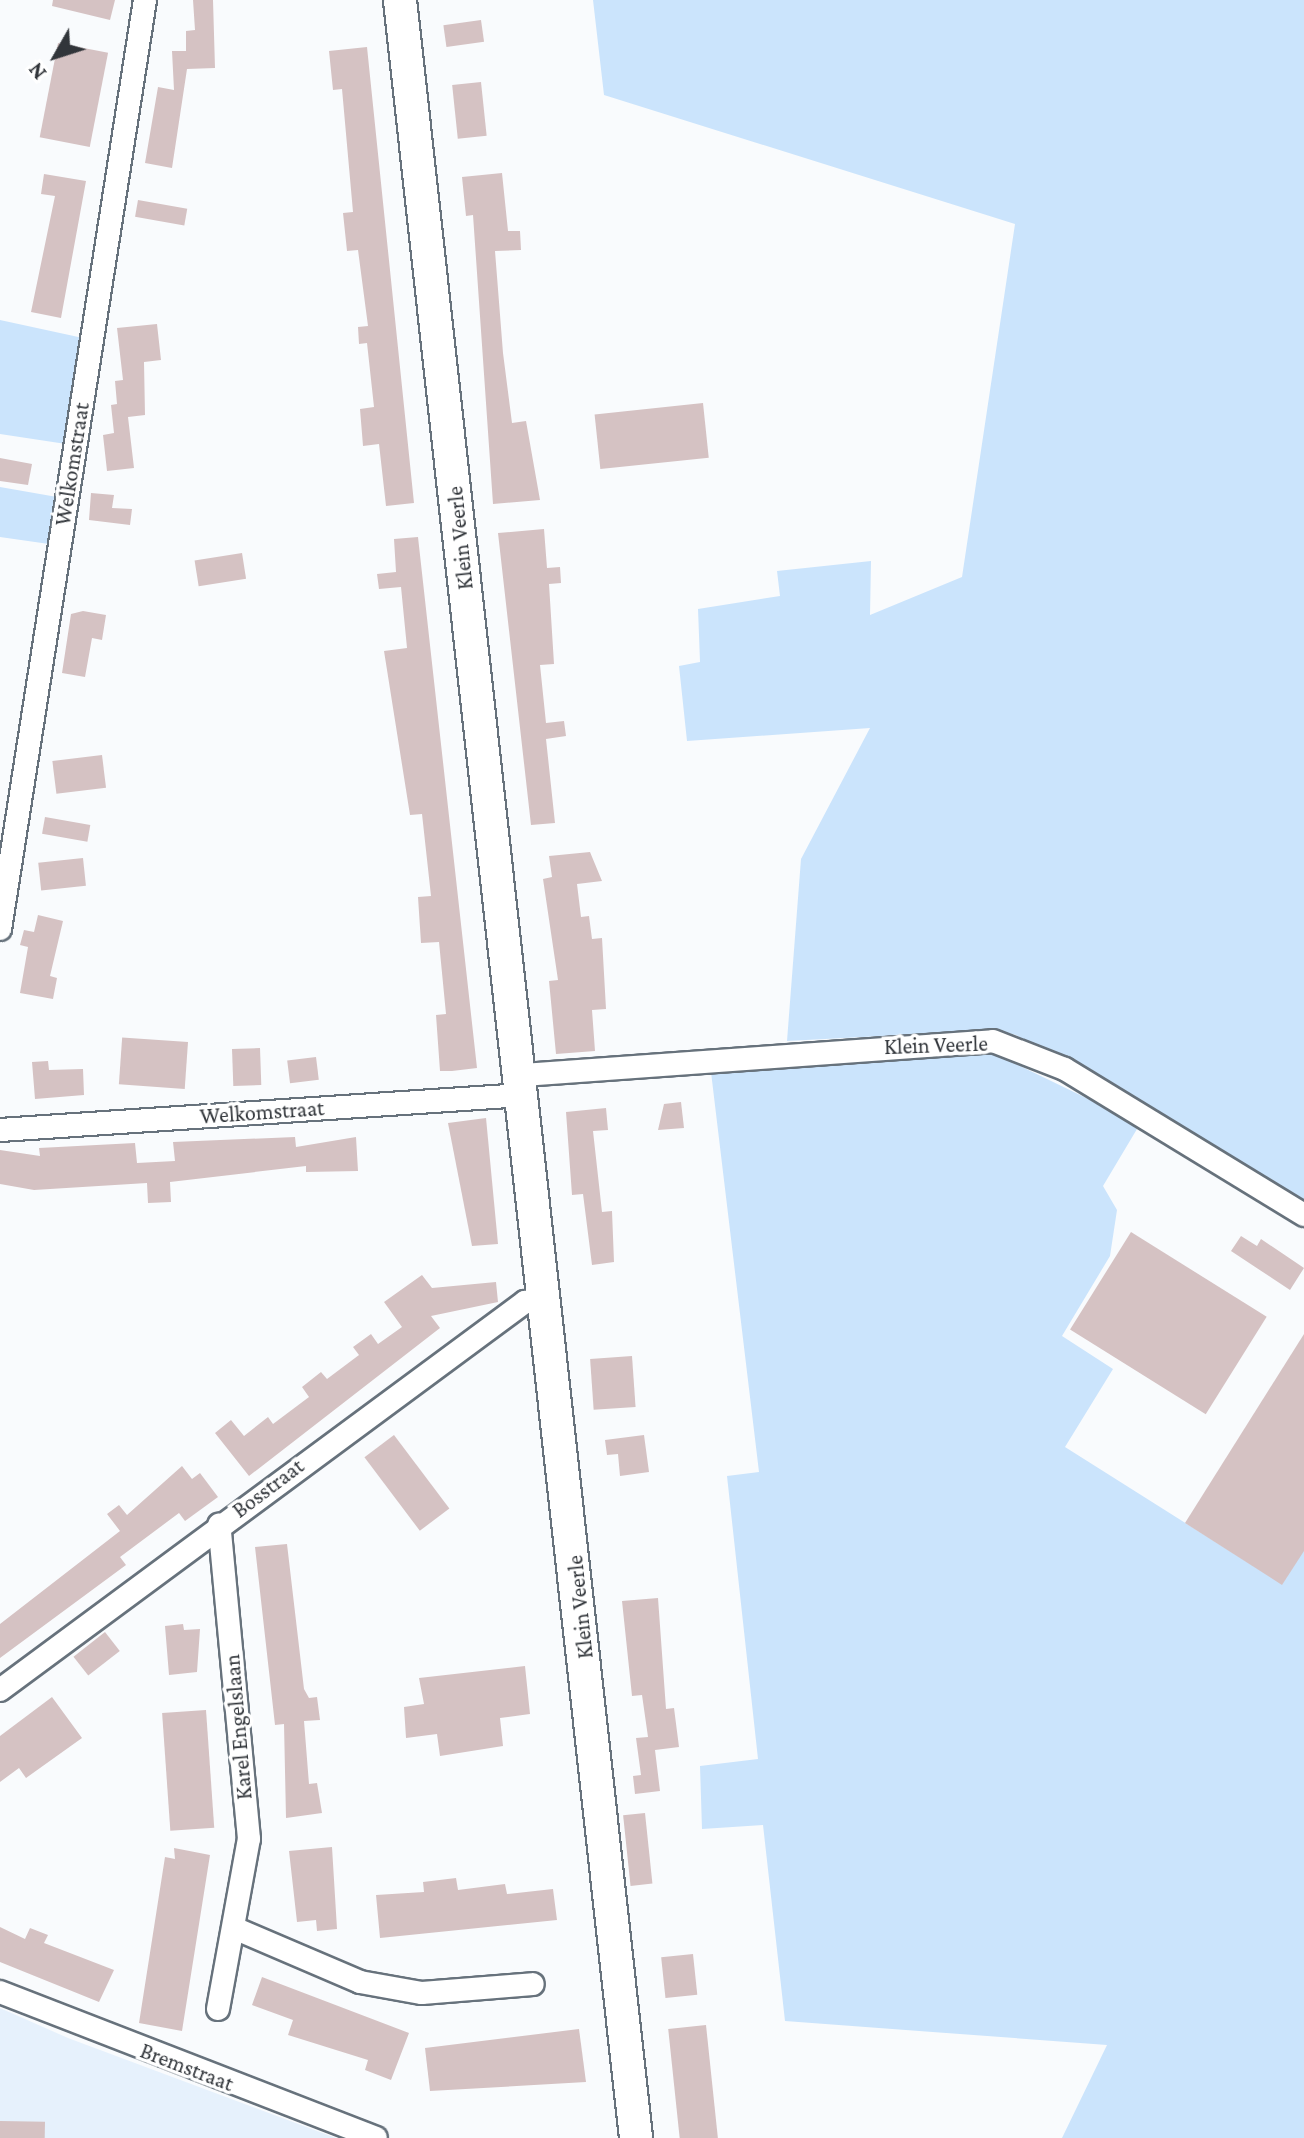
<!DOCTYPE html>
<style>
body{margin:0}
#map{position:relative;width:1304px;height:2138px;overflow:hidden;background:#f9fbfd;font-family:"Crimson Pro",serif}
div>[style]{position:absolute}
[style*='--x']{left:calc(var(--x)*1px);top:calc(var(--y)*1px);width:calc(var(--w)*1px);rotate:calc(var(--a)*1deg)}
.built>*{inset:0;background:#e6f1fc}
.green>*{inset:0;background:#cbe4fc}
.building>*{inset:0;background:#d5c2c3;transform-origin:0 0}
.roads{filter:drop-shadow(2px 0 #67727c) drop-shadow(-2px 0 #67727c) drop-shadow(0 2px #67727c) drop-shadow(0 -2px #67727c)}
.minor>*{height:22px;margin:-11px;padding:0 11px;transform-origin:11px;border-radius:11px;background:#fff}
.secondary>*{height:32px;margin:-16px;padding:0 16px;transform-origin:16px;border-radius:16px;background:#fff}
span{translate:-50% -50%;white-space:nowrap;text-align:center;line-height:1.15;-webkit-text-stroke:7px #fff;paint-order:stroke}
.street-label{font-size:22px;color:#31353a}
.north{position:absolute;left:16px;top:16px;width:80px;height:80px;-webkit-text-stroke:6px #fff;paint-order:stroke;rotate:231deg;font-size:22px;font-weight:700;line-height:32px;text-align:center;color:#31353a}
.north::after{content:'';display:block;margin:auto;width:28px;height:36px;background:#31353a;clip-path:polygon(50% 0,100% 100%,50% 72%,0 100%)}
</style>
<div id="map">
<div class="built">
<div style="clip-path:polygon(0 2008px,68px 2038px,336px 2138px,0 2138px)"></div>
</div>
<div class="green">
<div style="clip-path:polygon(593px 0,1304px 0,1304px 1207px,1016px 1035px,996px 1030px,787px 1041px,801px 859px,870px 728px,687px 741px,679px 666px,700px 662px,698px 609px,780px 596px,777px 571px,871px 561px,870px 615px,962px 577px,1015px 224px,604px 95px)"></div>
<div style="clip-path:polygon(0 320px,83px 338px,66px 444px,0 434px)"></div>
<div style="clip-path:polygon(0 487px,57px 497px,49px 544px,0 537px)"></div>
<div style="clip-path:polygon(993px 1053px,1140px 1124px,1103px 1186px,1117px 1210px,1110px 1256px,1062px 1336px,1113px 1369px,1065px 1447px,1282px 1584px,1304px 1549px,1304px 2138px,1062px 2138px,1107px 2045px,785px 2021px,763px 1825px,702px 1829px,700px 1766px,758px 1759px,727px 1476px,759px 1472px,711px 1072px)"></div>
</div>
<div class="building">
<div style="clip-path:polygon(53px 0,115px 0,110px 20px,52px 6px)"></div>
<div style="clip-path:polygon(193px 0,213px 0,215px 68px,187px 69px,172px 168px,145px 163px,158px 87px,174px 90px,172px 51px,186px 51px,186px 31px,195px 30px)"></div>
<div style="left:481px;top:20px;width:22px;height:38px;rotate:82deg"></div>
<div style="left:58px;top:43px;width:51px;height:96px;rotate:11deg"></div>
<div style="clip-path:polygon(367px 47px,414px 503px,386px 506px,379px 444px,363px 446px,360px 409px,374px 407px,367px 343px,359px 344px,358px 327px,368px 326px,358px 250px,347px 251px,343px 213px,353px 212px,342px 89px,333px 90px,329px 51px)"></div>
<div style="left:481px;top:82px;width:54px;height:29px;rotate:84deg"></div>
<div style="clip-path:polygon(502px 173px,508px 231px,520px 231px,521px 250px,495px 251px,503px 353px,512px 423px,526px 421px,540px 500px,493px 504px,473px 215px,466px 216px,462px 177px)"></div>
<div style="clip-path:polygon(44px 174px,86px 181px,61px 318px,31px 312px,55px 196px,41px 194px)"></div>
<div style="left:138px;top:200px;width:50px;height:17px;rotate:10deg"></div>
<div style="clip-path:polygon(157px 324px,161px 360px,144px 362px,145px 415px,128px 417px,134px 468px,107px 471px,103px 435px,114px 433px,111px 405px,117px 404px,115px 381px,123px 380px,117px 328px)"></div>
<div style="left:703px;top:403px;width:55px;height:109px;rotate:84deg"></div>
<div style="clip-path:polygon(0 458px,32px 464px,28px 485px,0 481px)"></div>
<div style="clip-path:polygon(91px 493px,114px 495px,112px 508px,132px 509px,130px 525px,89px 520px)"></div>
<div style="clip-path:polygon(544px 529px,547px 568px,560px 567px,561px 583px,549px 584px,554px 664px,540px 665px,546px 723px,564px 721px,566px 736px,546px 739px,555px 823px,531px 825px,498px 533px)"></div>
<div style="clip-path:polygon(418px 537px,477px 1068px,452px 1071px,440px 1071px,436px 1015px,446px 1014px,439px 942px,421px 943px,418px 897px,431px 896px,422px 814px,410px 815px,384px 651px,407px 648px,401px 587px,379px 589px,377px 574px,396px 572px,394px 539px)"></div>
<div style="left:242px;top:553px;width:26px;height:48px;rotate:81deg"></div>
<div style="clip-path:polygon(83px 611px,106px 615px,102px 640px,92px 638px,85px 677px,62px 673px,71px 614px)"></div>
<div style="left:102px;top:755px;width:33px;height:50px;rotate:83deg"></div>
<div style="left:45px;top:817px;width:46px;height:17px;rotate:10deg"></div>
<div style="clip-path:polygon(590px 852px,602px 881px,577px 884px,581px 917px,589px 916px,592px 939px,602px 938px,606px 1009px,592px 1010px,595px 1051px,556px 1054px,549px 981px,558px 980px,543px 879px,552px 877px,549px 856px)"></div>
<div style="left:83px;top:858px;width:28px;height:45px;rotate:84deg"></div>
<div style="clip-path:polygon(38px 915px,63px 921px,50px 976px,57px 978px,53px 999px,20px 993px,28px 947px,20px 945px,24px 930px,34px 932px)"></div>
<div style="left:188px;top:1042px;width:47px;height:66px;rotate:94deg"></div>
<div style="left:260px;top:1048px;width:37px;height:28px;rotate:88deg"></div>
<div style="left:316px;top:1057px;width:23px;height:29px;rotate:83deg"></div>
<div style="clip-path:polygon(48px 1061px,49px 1070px,83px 1069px,84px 1095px,35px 1099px,32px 1062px)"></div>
<div style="clip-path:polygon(681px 1102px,684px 1128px,658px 1130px,664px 1104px)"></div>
<div style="clip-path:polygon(606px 1108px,608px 1130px,593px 1131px,602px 1212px,612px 1211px,614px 1262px,592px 1265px,583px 1194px,572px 1195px,566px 1112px)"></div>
<div style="clip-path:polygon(486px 1118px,498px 1244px,472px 1246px,448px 1123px)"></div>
<div style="clip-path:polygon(295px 1137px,296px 1147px,356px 1137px,358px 1171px,306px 1172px,306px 1166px,170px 1182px,171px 1202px,148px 1203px,147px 1183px,34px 1190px,0 1184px,0 1150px,40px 1156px,39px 1148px,135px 1143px,137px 1163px,175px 1161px,173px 1142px)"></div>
<div style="left:1131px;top:1232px;width:160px;height:115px;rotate:32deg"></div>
<div style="clip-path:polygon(1241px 1236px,1257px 1246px,1261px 1239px,1304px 1268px,1290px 1290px,1231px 1251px)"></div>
<div style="clip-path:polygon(422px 1275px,432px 1288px,496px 1282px,498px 1302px,431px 1316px,440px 1328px,249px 1476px,215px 1433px,231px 1420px,244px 1436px,268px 1417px,273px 1424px,309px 1397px,302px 1387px,321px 1372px,327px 1379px,359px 1355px,353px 1347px,371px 1334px,378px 1344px,402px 1327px,384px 1302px)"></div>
<div style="clip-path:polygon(1304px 1334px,1304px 1551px,1282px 1585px,1185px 1523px)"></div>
<div style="left:632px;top:1356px;width:51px;height:42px;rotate:86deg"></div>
<div style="left:394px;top:1435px;width:92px;height:37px;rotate:53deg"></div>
<div style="clip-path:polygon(644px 1435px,649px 1472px,620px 1476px,618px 1454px,607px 1455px,605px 1440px)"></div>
<div style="clip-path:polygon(182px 1466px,192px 1479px,200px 1473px,218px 1497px,185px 1521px,179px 1513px,120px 1557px,126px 1565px,0 1658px,0 1624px,120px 1531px,107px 1514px,119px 1505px,127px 1515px)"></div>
<div style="clip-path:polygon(287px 1544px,304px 1689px,309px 1698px,317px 1697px,320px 1720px,304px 1721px,309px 1784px,317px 1783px,322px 1813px,286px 1818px,284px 1724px,275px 1725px,255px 1547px)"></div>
<div style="clip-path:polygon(658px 1598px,666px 1709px,674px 1708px,679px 1747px,655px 1750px,660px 1791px,635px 1794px,633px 1776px,641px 1775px,636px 1738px,648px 1737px,642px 1695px,632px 1696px,622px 1601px)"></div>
<div style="clip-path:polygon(183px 1624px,184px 1630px,200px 1629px,197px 1672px,169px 1675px,165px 1626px)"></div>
<div style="left:105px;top:1632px;width:24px;height:40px;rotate:52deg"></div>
<div style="clip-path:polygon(525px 1666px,530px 1714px,500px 1718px,503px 1746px,440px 1756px,437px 1734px,406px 1738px,404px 1707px,424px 1704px,419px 1678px)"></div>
<div style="clip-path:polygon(52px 1697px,82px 1738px,26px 1778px,19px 1768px,0 1782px,0 1736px)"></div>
<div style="left:206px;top:1710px;width:118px;height:44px;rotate:86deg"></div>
<div style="left:645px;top:1813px;width:71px;height:22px;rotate:84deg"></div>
<div style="clip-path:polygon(332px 1847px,337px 1929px,317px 1931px,316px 1920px,297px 1922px,289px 1851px)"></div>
<div style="clip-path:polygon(174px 1848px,210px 1855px,182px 2031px,139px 2023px,165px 1857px,175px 1859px)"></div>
<div style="clip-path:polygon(456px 1878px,458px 1890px,505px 1884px,507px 1894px,553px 1889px,557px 1920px,380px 1938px,376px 1895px,424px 1892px,423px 1882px)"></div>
<div style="clip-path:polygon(0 1927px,25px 1939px,30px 1928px,48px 1935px,44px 1943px,114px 1970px,99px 2002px,0 1962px)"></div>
<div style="left:693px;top:1954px;width:41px;height:32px;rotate:84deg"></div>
<div style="clip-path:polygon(262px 1977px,409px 2033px,391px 2080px,365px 2070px,368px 2060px,288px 2035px,293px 2020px,252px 2005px)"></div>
<div style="left:706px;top:2025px;width:114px;height:38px;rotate:84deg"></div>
<div style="clip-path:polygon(579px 2029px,586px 2082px,430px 2091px,425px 2048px)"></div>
<div style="left:0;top:2121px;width:45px;height:17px;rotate:1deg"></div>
</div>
<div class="roads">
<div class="minor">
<div style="--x:0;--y:929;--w:940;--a:-81.13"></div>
<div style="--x:523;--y:1075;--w:471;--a:-4.1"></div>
<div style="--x:993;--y:1041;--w:77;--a:21.3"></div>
<div style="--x:1065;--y:1069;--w:280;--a:31.4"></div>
<div style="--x:0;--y:1130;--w:524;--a:-3.83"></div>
<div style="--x:0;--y:1690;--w:653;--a:-36.47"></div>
<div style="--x:525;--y:1302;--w:19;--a:0"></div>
<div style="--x:234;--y:1928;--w:137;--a:23.2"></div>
<div style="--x:360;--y:1982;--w:63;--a:10.1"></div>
<div style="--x:422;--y:1993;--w:111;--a:-4.6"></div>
<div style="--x:0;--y:1992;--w:403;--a:21.2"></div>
<div style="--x:218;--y:2009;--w:173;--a:-79.7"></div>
<div style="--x:249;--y:1839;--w:316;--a:-95.4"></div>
</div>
<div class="secondary">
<div style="--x:400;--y:0;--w:2151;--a:83.7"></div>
</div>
</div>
<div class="street-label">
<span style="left:72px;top:464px;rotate:-81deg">Welkomstraat</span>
<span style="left:460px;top:538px;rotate:-96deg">Klein Veerle</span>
<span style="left:936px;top:1045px;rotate:-2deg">Klein Veerle</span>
<span style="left:262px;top:1112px;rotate:-4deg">Welkomstraat</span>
<span style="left:268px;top:1488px;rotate:-37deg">Bosstraat</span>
<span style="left:580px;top:1607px;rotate:-96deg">Klein Veerle</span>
<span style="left:238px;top:1727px;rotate:-95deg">Karel Engelslaan</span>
<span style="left:187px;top:2067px;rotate:21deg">Bremstraat</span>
</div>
<div class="north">N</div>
</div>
